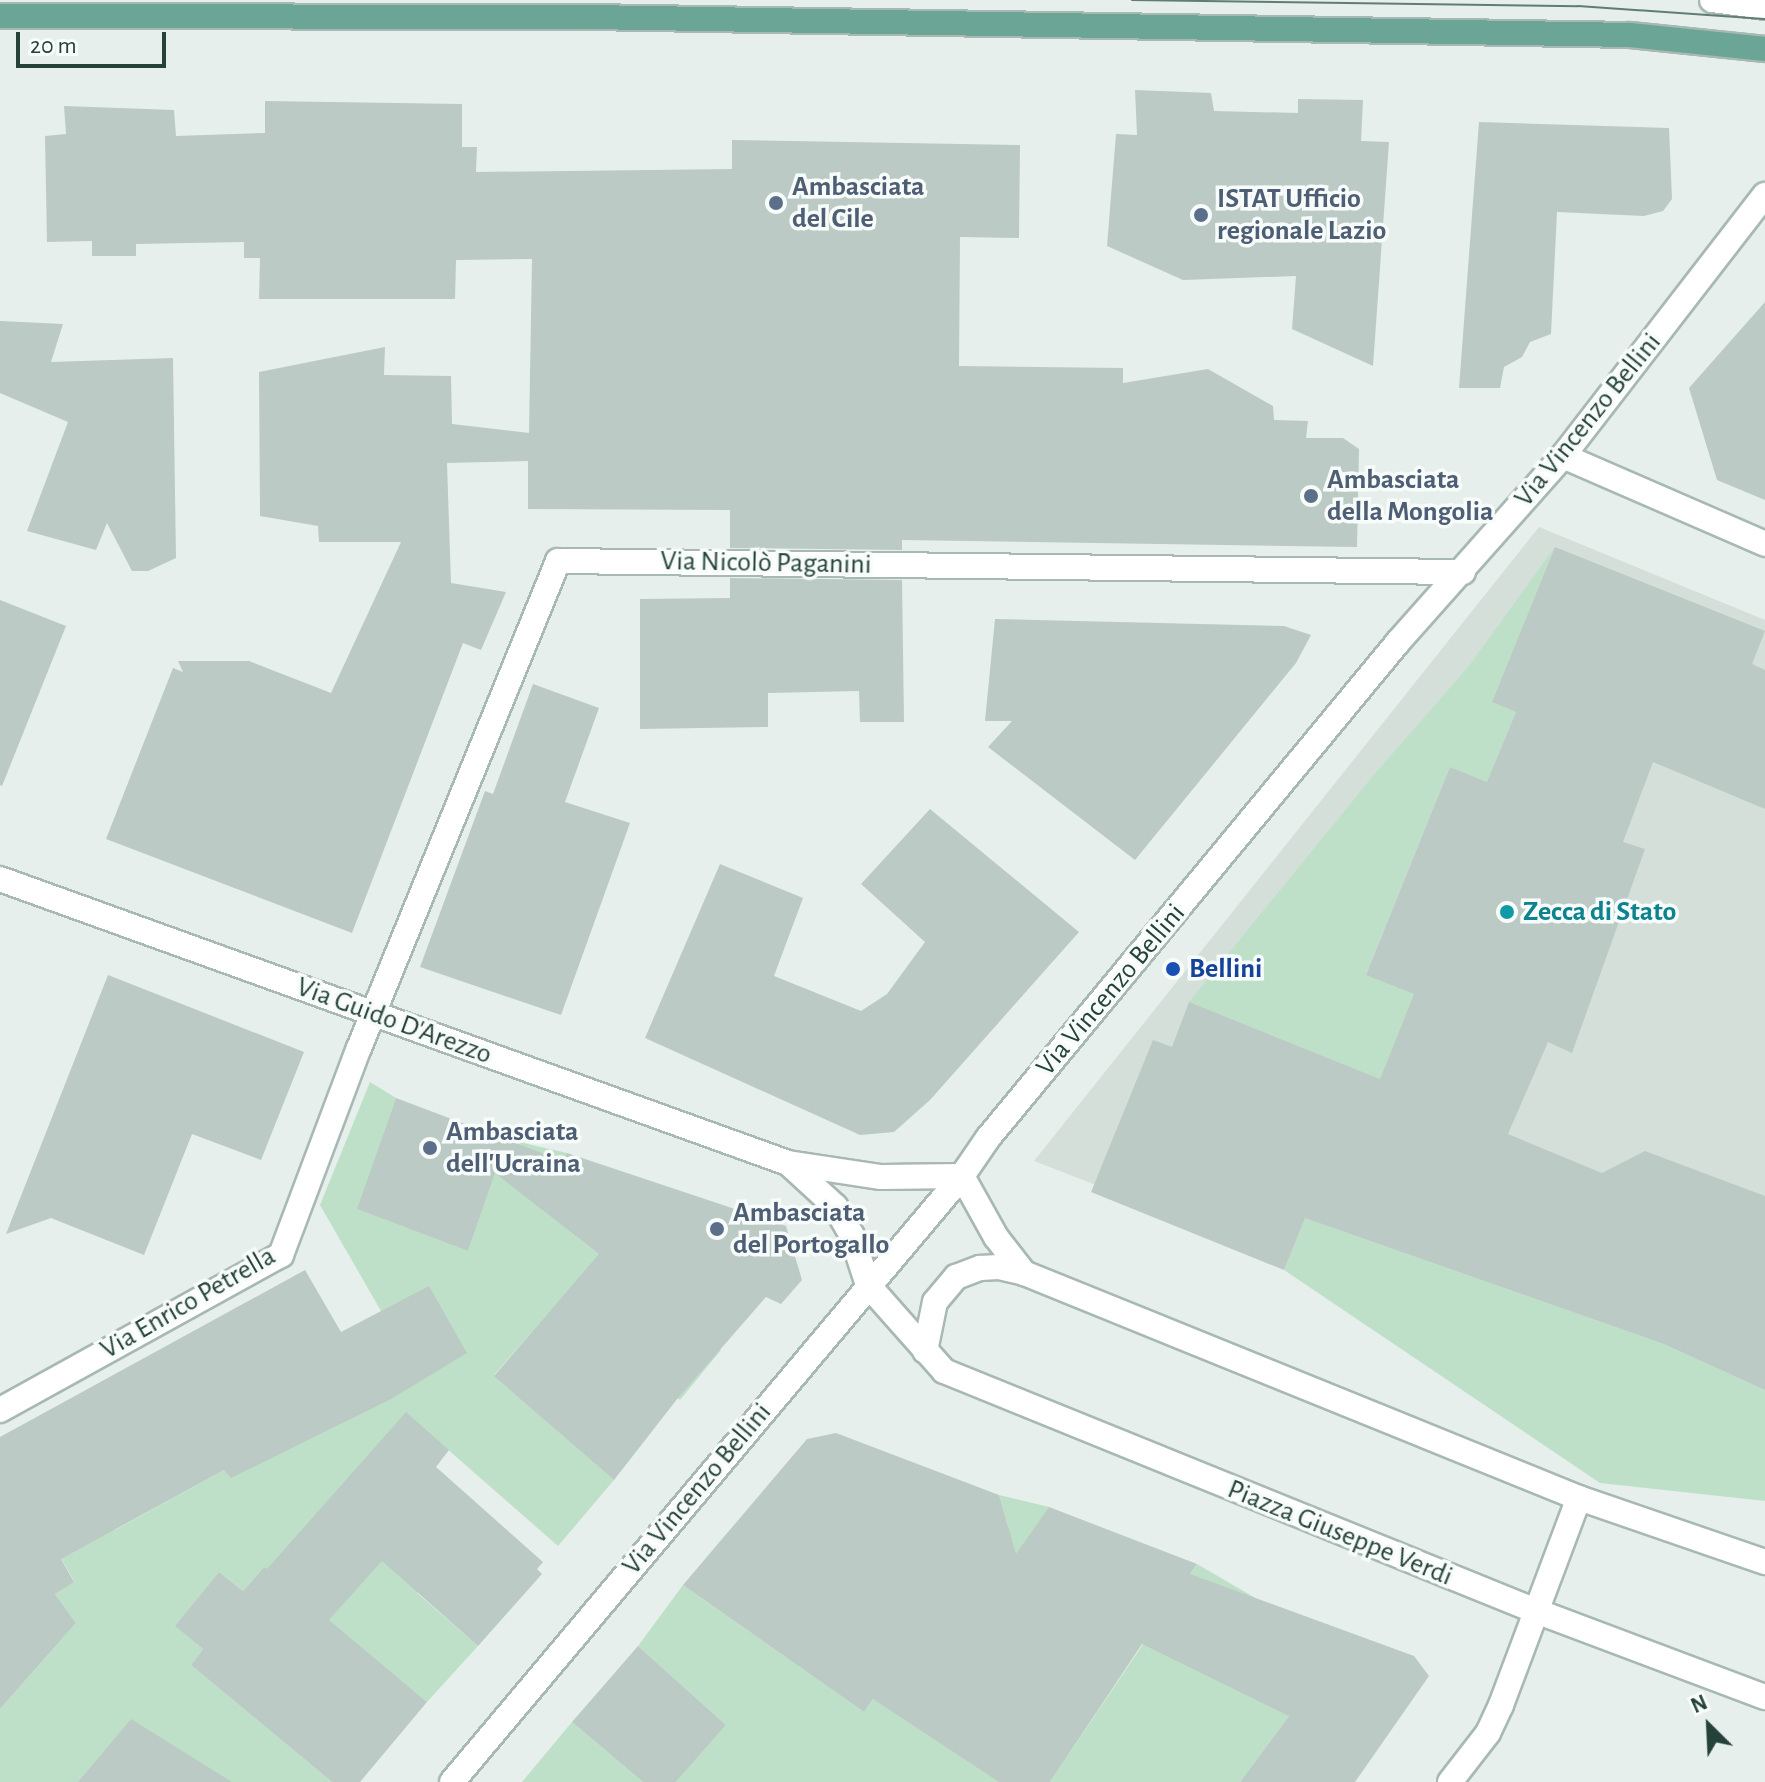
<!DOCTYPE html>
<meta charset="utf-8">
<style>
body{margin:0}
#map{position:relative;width:1765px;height:1782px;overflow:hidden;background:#e6efeb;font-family:"Alegreya Sans",sans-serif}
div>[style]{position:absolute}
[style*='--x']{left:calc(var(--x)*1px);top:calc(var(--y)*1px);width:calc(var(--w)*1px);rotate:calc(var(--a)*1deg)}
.built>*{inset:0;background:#d4dfda}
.green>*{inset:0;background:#bfe0c8}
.building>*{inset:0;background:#bbcac4}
.roads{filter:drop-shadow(2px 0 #a8b8b2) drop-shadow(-2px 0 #a8b8b2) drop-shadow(0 2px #a8b8b2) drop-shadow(0 -2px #a8b8b2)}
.minor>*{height:24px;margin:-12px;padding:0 12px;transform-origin:12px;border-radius:12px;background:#fff}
.major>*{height:24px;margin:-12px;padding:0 12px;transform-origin:12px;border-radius:12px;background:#6aa596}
.tram>*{height:2px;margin:-1px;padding:0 1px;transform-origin:1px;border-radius:1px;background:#5f7d75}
.dots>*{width:22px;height:22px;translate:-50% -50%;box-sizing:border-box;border:4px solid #f7fbf9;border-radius:50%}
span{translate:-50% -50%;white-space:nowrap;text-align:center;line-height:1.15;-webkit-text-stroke:7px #f7fbf9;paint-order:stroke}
.service-label{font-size:28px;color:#4e5e75;font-weight:700}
.left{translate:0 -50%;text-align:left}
.street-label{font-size:28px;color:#24423a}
.culture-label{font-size:28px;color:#0d838f;font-weight:700}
.transit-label{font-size:28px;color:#164399;font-weight:700}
.north{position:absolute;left:1669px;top:1686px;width:80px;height:80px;-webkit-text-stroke:6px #f7fbf9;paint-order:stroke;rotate:336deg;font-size:22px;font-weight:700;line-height:32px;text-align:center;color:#24423a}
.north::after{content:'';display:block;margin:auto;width:28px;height:36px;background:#24423a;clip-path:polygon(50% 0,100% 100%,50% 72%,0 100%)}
.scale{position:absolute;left:16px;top:32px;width:150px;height:36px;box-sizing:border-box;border:4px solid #24423a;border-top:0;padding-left:10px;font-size:24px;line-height:28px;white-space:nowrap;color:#24423a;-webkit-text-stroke:6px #f7fbf9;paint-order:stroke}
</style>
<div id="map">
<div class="built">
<div style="clip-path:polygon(1539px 527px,1765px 620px,1765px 1444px,1034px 1161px)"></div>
</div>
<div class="green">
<div style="clip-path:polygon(1555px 547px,1492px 702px,1516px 712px,1487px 782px,1450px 767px,1366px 974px,1414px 994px,1380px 1079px,1189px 1002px,1372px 777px,1468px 667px)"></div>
<div style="clip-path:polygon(370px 1082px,396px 1098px,358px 1209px,468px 1251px,506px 1139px,567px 1153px,543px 1210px,721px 1350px,680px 1400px,559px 1301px,494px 1375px,614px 1480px,558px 1546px,421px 1426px,376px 1567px,405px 1536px,440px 1567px,417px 1593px,478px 1646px,427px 1702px,264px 1567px,243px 1591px,219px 1572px,176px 1626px,203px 1649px,191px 1665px,332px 1782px,0 1782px,0 1709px,76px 1623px,55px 1594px,74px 1581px,0 1451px,0 1444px,48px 1411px,115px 1530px,224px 1470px,381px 1311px,320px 1205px)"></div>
<div style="clip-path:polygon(1305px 1218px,1664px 1344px,1765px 1390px,1765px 1501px,1600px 1483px,1284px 1270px)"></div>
<div style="clip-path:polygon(999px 1495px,1049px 1507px,999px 1782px,676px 1782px,726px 1725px,638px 1646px,683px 1585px,864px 1712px,913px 1643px,1008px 1526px)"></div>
<div style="clip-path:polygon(1197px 1564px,1257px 1599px,1289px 1716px,1240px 1782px,1050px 1782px)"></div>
<div style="clip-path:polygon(572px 1722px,643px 1782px,522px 1782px)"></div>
</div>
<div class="building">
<div style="clip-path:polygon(1135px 90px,1211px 93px,1214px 111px,1298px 113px,1298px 99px,1363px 100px,1361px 141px,1389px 142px,1373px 366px,1292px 329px,1296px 276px,1183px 280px,1107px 246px,1116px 134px,1137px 135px)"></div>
<div style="clip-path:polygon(265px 101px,462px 104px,462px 147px,477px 147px,476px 172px,732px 169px,732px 140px,1020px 145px,1019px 238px,960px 237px,959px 366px,1123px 368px,1123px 383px,1208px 369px,1273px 406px,1274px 420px,1308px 421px,1306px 438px,1343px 438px,1359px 449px,1357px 547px,902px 540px,902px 550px,730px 548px,730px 510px,528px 509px,528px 461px,447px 463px,451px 583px,506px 592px,481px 650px,463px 643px,352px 933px,106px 839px,173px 668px,183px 672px,178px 661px,249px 661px,331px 693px,401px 542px,319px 542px,318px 526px,260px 516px,259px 372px,385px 347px,384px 375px,451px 376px,452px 424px,529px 433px,532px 259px,456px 260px,455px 299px,259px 299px,260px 258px,244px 258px,244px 242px,136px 244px,136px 256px,92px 256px,92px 241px,47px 242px,45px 136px,66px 134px,64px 106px,174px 110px,176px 136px,265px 133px)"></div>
<div style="clip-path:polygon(1479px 122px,1669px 128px,1672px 199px,1663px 211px,1644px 216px,1557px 212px,1551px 334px,1530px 342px,1522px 357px,1504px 367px,1500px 388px,1459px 388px)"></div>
<div style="clip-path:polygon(1765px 302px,1765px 500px,1717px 480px,1689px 388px)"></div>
<div style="clip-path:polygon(0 321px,63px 324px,51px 362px,173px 358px,176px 558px,148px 571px,132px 571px,107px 523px,96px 550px,27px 531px,68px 422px,0 393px)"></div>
<div style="clip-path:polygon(1555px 547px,1765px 631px,1752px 664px,1765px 670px,1765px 809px,1653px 762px,1623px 842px,1645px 849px,1572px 1053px,1548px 1042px,1508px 1134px,1602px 1173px,1645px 1151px,1765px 1196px,1765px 1390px,1664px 1344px,1305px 1218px,1284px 1270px,1091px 1192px,1153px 1040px,1172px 1047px,1189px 1002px,1380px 1079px,1414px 994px,1366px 975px,1450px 767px,1487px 782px,1516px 712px,1492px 702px)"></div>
<div style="clip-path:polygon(730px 578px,902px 580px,904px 722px,860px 722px,859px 691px,768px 693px,768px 727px,640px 729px,640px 599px,730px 598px)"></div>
<div style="clip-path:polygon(0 600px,66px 626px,2px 786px,0 785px)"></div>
<div style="clip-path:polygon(995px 619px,1284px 626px,1311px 635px,1296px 663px,1135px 860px,988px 747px,1012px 721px,985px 721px)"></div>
<div style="clip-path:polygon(533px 684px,599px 708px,565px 802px,630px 823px,561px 1015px,420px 967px,485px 791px,493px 794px)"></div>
<div style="clip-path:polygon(930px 809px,1079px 932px,930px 1100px,894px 1132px,860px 1135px,645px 1038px,720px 864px,803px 898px,774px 976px,861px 1011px,887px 994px,925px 942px,861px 884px)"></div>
<div style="clip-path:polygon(108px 975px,304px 1052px,261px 1160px,192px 1134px,144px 1255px,51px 1218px,6px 1234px)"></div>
<div style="clip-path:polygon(396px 1098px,563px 1161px,567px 1153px,786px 1226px,802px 1280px,781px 1304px,766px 1297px,678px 1398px,614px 1480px,494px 1376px,599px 1254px,495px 1173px,468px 1251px,357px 1209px)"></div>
<div style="clip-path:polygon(305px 1270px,341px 1332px,429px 1286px,467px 1353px,391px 1399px,231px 1478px,224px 1470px,61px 1559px,74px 1582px,55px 1594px,76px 1623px,0 1709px,0 1437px)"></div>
<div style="clip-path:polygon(406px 1412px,449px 1450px,436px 1467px,543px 1562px,537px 1569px,542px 1574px,478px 1646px,382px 1561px,329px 1620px,427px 1702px,360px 1782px,332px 1782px,191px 1665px,203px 1649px,175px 1626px,219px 1572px,243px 1591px,264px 1567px,267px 1569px)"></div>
<div style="clip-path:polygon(836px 1433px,999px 1495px,1016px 1554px,1049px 1507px,1197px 1564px,1190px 1574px,1414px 1656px,1429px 1676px,1355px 1782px,1240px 1782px,1289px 1716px,1142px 1644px,1050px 1782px,999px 1782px,873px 1699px,864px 1712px,683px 1585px,807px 1439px)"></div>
<div style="clip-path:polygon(638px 1646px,726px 1725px,676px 1782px,643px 1782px,572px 1722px)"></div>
<div style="clip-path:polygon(131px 1719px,232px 1782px,78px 1782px)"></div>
</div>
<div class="roads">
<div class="minor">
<div style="--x:1712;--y:0;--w:53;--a:7.5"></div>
<div style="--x:1563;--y:456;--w:220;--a:23.5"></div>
<div style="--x:0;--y:879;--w:838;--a:19.82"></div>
<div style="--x:788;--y:1163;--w:94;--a:8.6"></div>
<div style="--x:881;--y:1177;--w:81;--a:-0.7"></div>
<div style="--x:788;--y:1163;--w:64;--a:42.5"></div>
<div style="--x:835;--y:1206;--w:34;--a:60"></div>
<div style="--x:852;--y:1236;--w:52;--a:71.9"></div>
<div style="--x:868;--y:1285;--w:115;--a:48.5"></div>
<div style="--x:944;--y:1371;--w:639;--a:22.07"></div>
<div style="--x:1536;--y:1611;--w:245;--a:20.6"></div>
<div style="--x:962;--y:1176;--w:70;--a:60.9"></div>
<div style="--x:996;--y:1237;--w:46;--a:52.1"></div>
<div style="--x:1024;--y:1273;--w:599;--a:22.07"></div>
<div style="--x:1579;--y:1498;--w:197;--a:19"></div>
<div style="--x:925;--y:1351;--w:50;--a:-78.5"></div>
<div style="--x:935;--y:1302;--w:33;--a:-50"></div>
<div style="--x:956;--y:1277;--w:26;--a:-21"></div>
<div style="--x:980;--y:1268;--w:19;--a:-3"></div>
<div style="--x:999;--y:1267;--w:26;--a:13"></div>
<div style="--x:0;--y:1410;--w:321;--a:-28.9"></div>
<div style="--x:281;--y:1255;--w:221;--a:-69.4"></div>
<div style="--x:359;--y:1048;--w:526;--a:-67.77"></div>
<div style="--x:558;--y:561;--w:905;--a:0.7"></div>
<div style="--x:452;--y:1782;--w:792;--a:-49.92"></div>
<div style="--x:962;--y:1176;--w:46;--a:-55.6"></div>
<div style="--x:988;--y:1138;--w:644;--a:-50.42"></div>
<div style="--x:1398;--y:642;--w:249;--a:-48.4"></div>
<div style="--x:1563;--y:456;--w:330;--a:-52.3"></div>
<div style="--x:1450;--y:1782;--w:62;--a:-52.2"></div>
<div style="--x:1488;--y:1733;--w:31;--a:-65"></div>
<div style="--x:1501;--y:1705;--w:221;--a:-69.4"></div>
</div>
<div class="major">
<div style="--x:0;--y:16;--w:589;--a:0.1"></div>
<div style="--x:589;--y:17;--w:1041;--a:0.99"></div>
<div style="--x:1630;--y:35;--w:136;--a:5.9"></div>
</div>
</div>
<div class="tram">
<div style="--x:1132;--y:0;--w:446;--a:0.8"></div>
<div style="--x:1578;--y:6;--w:187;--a:4"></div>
</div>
<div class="dots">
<div style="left:776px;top:203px;background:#5c6f8a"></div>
<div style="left:1201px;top:215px;background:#5c6f8a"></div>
<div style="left:1311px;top:496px;background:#5c6f8a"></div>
<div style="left:1507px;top:912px;background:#0f9aa8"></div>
<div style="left:1173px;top:969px;background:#1a4fb4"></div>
<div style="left:430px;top:1148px;background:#5c6f8a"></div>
<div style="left:717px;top:1229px;background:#5c6f8a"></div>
</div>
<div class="service-label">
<span class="left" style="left:792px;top:203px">Ambasciata<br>del Cile</span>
<span class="left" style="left:1217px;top:215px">ISTAT Ufficio<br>regionale Lazio</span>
<span class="left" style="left:1327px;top:496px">Ambasciata<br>della Mongolia</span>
<span class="left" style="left:446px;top:1148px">Ambasciata<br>dell'Ucraina</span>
<span class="left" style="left:733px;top:1229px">Ambasciata<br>del Portogallo</span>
</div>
<div class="street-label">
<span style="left:1588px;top:420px;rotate:-51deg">Via Vincenzo Bellini</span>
<span style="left:766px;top:563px;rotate:1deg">Via Nicolò Paganini</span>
<span style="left:1111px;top:990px;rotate:-50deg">Via Vincenzo Bellini</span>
<span style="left:394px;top:1021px;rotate:20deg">Via Guido D'Arezzo</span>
<span style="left:188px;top:1303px;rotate:-30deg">Via Enrico Petrella</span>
<span style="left:697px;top:1489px;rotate:-50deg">Via Vincenzo Bellini</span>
<span style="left:1340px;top:1533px;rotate:22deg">Piazza Giuseppe Verdi</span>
</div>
<div class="culture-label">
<span class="left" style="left:1523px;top:912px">Zecca di Stato</span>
</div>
<div class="transit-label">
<span class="left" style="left:1189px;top:969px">Bellini</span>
</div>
<div class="north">N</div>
<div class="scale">20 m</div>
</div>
